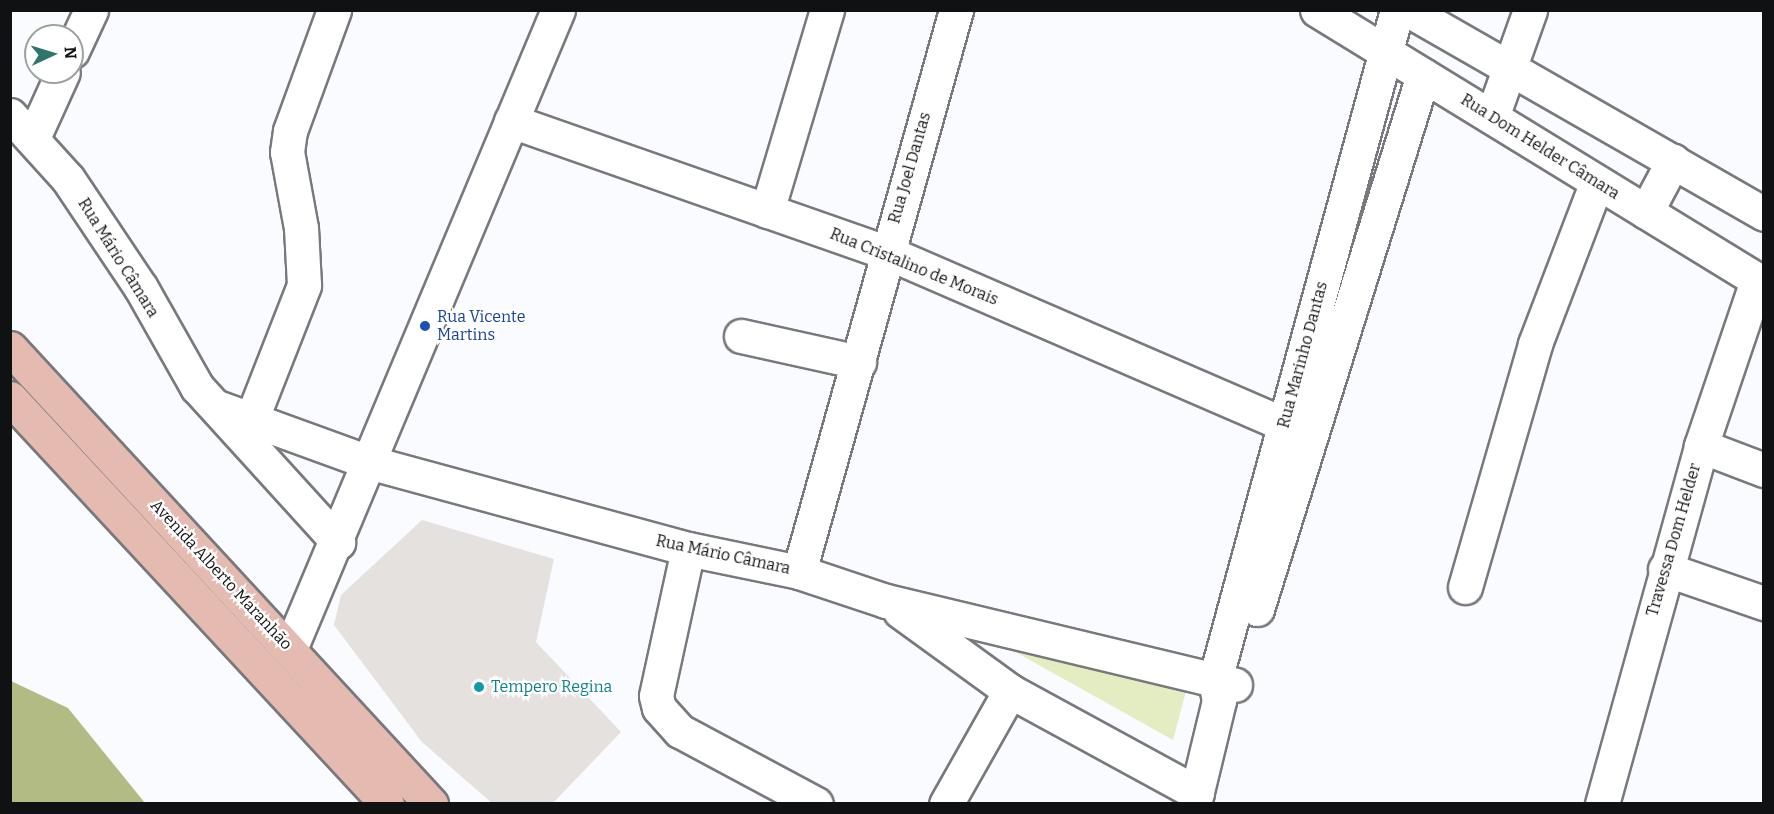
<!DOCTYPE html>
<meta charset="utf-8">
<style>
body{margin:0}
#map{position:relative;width:1774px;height:814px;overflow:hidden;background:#f9fbff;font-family:Bitter,serif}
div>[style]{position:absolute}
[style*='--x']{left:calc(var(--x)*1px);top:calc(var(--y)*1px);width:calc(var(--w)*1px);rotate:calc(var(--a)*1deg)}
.green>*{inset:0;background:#e4ecc2}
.forest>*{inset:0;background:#b2bb84}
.building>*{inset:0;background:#e5e1de}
.roads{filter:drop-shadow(2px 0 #77797c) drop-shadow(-2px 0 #77797c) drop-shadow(0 2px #77797c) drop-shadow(0 -2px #77797c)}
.minor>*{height:33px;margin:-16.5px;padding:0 16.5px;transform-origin:16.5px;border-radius:16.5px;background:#fff}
.major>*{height:33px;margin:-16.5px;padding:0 16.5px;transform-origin:16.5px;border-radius:16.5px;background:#e5bbb1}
.dots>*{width:16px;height:16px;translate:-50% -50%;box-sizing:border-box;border:3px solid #fff;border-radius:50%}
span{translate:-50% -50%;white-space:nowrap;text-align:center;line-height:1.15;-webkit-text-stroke:4.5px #fff;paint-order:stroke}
.street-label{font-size:16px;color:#101112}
.transit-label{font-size:16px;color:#164399}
.left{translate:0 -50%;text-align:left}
.culture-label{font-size:16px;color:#0d838f}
.frame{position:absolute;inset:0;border:12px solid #101112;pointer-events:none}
.north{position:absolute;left:24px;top:24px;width:60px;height:60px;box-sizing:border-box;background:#fff;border:2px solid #9fa0a0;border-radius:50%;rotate:86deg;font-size:16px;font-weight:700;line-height:24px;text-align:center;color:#101112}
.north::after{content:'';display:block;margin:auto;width:21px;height:27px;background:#2e756b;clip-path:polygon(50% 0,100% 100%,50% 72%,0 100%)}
</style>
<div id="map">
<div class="green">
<div style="clip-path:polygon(996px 641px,1189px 680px,1173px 740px)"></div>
</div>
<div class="forest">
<div style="clip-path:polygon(11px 681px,68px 708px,145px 803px,11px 803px)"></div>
</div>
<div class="building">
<div style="clip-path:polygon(422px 520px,554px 559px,536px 642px,621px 732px,552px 804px,493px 804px,422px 742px,334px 625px,341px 595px)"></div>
</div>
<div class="roads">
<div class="minor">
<div style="--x:1317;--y:10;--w:524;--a:31.51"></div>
<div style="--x:1408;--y:10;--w:410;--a:29.8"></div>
<div style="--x:72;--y:51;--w:45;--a:-65.1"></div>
<div style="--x:10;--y:115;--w:86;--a:47.8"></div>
<div style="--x:68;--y:179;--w:131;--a:56.2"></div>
<div style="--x:141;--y:288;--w:114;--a:60.5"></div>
<div style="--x:197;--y:387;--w:210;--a:47.7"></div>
<div style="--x:1492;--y:117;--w:114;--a:-70.4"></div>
<div style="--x:511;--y:121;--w:397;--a:19.3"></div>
<div style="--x:886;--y:252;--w:461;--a:23.4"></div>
<div style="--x:33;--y:138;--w:72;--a:-65.6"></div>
<div style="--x:767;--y:211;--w:210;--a:-73.4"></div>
<div style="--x:1646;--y:212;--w:58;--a:-62.1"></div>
<div style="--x:741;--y:336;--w:121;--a:12.4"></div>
<div style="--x:217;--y:407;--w:161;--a:20"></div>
<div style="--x:368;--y:462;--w:332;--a:15.2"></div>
<div style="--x:688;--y:549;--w:113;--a:11.7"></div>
<div style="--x:799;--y:572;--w:92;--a:18.4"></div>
<div style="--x:886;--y:601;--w:359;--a:13.5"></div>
<div style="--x:252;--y:418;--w:143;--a:-68.6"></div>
<div style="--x:304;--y:285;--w:57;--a:-93"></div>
<div style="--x:301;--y:228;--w:77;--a:-100.4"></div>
<div style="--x:287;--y:152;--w:21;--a:-82"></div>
<div style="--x:290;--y:131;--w:129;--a:-70"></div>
<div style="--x:1701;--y:446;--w:67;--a:20.9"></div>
<div style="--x:688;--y:549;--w:150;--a:102.3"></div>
<div style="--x:656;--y:696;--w:12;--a:76"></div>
<div style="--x:659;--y:708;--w:31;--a:48"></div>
<div style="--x:680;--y:731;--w:154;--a:28.2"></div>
<div style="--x:1665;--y:569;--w:105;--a:19"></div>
<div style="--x:799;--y:572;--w:584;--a:-74.39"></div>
<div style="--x:1465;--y:587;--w:253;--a:-73.9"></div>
<div style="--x:1535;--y:344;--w:173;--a:-69.1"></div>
<div style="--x:1257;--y:609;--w:559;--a:-72.73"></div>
<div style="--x:900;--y:611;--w:136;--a:36"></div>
<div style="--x:1010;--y:691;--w:213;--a:28.6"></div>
<div style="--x:290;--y:649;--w:693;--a:-67.25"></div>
<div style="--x:946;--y:804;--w:130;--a:-60.5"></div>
<div style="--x:1194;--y:804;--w:106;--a:-76.4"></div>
<div style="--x:1219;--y:701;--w:21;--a:-101"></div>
<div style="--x:1215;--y:680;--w:694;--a:-74.8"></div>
<div style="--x:1602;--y:804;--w:371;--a:-74.5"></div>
<div style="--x:1701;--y:446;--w:174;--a:-71.3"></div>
</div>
<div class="major">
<div style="--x:10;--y:348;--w:621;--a:47.29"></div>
<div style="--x:10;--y:398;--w:554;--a:47.12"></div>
</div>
</div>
<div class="dots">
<div style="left:425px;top:326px;background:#1a4fb4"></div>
<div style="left:479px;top:687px;background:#0f9aa8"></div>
</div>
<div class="street-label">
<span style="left:1540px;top:147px;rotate:32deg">Rua Dom Helder Câmara</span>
<span style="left:910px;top:168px;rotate:-74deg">Rua Joel Dantas</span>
<span style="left:118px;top:258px;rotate:58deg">Rua Mário Câmara</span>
<span style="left:914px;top:267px;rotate:22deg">Rua Cristalino de Morais</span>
<span style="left:1303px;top:355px;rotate:-75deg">Rua Marinho Dantas</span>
<span style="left:1674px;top:540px;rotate:-74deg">Travessa Dom Helder</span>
<span style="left:723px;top:555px;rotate:12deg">Rua Mário Câmara</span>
<span style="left:221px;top:575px;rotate:47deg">Avenida Alberto Maranhão</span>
</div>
<div class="transit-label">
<span class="left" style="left:437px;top:326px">Rua Vicente<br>Martins</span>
</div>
<div class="culture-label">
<span class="left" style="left:491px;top:687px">Tempero Regina</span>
</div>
<div class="frame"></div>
<div class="north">N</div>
</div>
